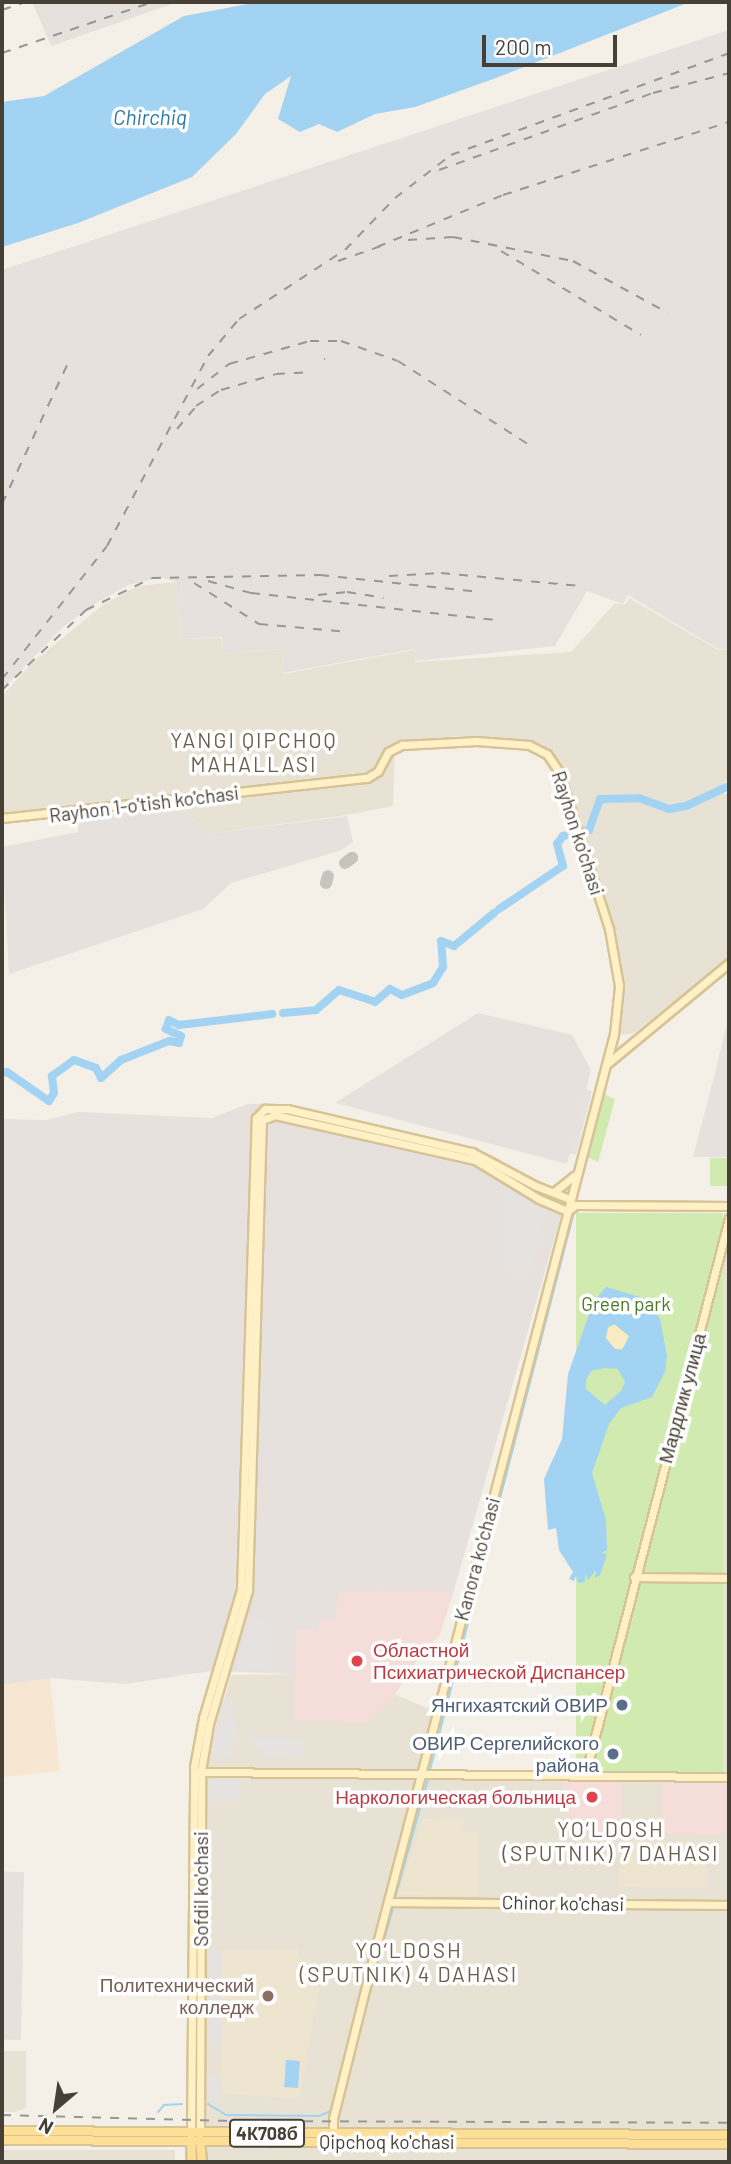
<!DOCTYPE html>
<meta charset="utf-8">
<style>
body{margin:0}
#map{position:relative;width:731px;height:2164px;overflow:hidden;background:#f4f0e7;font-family:Barlow,sans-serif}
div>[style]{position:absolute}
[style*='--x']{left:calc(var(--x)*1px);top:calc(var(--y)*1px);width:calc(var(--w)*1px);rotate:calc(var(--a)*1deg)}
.residential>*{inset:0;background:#e8e2d5;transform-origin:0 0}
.commercial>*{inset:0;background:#f6e6d2}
.industrial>*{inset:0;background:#e6e1dc;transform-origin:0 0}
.education>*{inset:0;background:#eee5d0;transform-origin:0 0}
.medical>*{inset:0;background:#f5ddda;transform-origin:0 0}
.green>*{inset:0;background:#d0eaaf;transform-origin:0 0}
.sand>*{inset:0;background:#f9ecc2}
.round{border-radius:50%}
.parking>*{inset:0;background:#e5e2df;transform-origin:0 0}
.water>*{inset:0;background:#a2d3f3;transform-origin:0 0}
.stream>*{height:2px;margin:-1px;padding:0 1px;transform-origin:1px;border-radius:1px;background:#a2d3f3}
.river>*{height:8px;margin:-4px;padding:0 4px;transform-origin:4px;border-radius:4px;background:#a2d3f3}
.taxiway>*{height:12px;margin:-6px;padding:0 6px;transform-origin:6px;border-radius:6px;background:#c6c4bf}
.roads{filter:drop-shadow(2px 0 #d6c396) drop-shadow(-2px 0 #d6c396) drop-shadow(0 2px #d6c396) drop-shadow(0 -2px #d6c396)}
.secondary>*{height:7px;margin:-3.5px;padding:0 3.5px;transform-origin:3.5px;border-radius:3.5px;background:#fff0c6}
.primary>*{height:8px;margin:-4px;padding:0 4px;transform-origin:4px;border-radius:4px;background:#ffde95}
.rail>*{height:2px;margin-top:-1px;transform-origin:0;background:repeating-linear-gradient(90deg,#979797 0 9px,transparent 0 18px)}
.dots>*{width:19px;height:19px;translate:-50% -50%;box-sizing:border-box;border:4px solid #fff;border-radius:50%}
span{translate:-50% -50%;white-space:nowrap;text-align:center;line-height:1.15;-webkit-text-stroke:7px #fff;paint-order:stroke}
.shield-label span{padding:2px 5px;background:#fff;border:2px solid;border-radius:5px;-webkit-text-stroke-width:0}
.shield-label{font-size:18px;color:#474036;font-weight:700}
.street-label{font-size:19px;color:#474036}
.park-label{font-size:19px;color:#497b27}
.health-label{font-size:19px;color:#be3a42}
.left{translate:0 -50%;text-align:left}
.right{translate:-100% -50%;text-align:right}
.service-label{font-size:19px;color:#4e5e75}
.education-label{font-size:19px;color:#785e54}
.water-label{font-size:21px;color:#2a7aaf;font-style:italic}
.neighbourhood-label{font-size:21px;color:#6b5e4d;letter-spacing:2px}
.frame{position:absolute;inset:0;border:4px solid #474036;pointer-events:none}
.north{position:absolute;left:21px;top:2073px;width:70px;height:70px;-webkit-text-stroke:5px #fff;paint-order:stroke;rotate:209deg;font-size:19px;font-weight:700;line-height:28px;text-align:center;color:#474036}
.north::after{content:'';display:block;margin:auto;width:24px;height:32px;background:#474036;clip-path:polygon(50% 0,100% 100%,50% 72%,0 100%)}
.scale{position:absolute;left:482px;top:35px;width:135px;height:32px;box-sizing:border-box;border:4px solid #474036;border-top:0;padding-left:9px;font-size:21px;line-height:24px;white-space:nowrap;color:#474036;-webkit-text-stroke:5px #fff;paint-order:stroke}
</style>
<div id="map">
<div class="residential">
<div style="clip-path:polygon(176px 582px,181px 639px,221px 638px,224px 654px,282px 649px,283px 674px,414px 650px,416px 662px,571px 652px,615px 603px,625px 605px,629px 598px,718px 650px,729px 650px,729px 776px,719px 792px,729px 795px,729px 958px,634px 1033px,617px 1036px,623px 985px,609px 912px,558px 759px,533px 741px,461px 736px,395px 741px,393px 806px,347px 815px,207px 834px,171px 796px,2px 813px,2px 696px,32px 663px,103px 605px,137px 586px)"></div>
<div style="clip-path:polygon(729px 1218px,729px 2135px,208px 2128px,204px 2124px,207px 1761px,231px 1675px,296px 1674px,295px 1720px,366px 1722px,396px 1695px,437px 1712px,422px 1774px,585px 1774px)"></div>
<div style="clip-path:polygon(2px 2051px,26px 2051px,26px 2108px,15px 2112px,2px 2112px)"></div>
<div style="clip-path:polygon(201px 2141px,729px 2144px,729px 2162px,202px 2162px)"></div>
<div style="left:2px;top:2150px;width:173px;height:12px"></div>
</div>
<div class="commercial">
<div style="clip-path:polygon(50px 1678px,60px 1771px,2px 1777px,2px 1685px)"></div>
</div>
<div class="industrial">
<div style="clip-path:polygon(32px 2px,178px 2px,51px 46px)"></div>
<div style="clip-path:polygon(729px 30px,729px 650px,718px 649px,628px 595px,623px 604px,587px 591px,555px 646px,416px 661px,414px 649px,283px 673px,282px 649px,223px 654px,222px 637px,181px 639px,176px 582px,160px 577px,128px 585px,98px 602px,63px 627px,2px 690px,2px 270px)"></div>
<div style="clip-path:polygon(181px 807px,207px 834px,347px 816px,353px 842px,342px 850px,231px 883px,203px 909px,9px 974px,2px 847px,78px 832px,78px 818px)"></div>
<div style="clip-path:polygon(478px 1013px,572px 1035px,591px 1070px,567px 1164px,335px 1103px)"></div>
<div style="clip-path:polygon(729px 1016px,729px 1157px,693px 1157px,714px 1077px)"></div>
<div style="clip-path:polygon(275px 1103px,492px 1155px,516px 1170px,531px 1188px,565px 1201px,452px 1597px,439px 1590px,337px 1620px,318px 1630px,297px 1630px,296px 1674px,211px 1671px,125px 1684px,50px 1678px,2px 1685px,2px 1119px,47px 1120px,78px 1112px,212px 1118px,248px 1104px)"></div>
<div style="left:24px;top:1872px;width:168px;height:22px;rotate:91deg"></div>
</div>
<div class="education">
<div style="clip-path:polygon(422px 1819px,464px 1820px,463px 1831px,478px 1832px,478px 1896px,398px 1895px)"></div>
<div style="left:620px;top:1841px;width:87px;height:46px;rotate:1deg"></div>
<div style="clip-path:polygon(298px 1949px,298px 1957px,323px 1965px,299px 2099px,221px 2093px,221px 1950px)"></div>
</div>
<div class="medical">
<div style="clip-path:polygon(439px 1590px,452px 1597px,440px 1635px,425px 1648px,393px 1698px,366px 1722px,294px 1721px,297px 1629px,318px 1630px,319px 1620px,336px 1619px,337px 1592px)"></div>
<div style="clip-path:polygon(563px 1781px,622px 1782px,621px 1833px,572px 1832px,571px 1814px,562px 1813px)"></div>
<div style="left:663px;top:1781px;width:66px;height:52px;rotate:2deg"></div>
</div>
<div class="green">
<div style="clip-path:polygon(604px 1094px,615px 1099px,598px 1162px,586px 1156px)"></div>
<div style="left:710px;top:1158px;width:19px;height:28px"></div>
<div style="left:576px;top:1213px;width:147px;height:569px"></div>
</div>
<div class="sand">
<div class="round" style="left:605px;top:1325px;width:24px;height:24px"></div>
</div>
<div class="parking">
<div style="clip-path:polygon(586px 1089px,592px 1091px,576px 1155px,569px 1153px)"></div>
<div style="clip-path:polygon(269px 1132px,265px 1242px,261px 1251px,265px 1133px)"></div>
<div style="clip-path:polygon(251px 1164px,248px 1253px,245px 1250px,247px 1168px)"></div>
<div style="clip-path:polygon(504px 1181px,546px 1214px,529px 1276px,503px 1273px)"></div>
<div style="clip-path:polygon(259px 1452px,256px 1583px,252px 1588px,256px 1455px)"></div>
<div style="left:242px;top:1461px;width:124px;height:4px;rotate:92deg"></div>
<div style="clip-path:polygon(252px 1616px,268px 1622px,267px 1671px,234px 1668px)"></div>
<div style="clip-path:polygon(223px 1700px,234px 1700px,233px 1723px,239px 1723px,231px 1760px,209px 1751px)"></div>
<div style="clip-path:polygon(252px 1737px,303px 1738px,303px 1755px,263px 1759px,262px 1749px,252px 1747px)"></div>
<div style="left:209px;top:1779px;width:31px;height:23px"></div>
<div style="left:209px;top:1950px;width:12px;height:95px"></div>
<div style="clip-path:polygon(207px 2074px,220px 2077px,219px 2106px,208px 2098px)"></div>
</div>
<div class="water">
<div style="clip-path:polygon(258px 2px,690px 2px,496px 78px,415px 107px,375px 114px,337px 132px,319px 124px,300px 132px,278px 119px,291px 76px,265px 94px,236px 134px,192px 177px,78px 223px,2px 247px,2px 102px,44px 96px,184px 16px)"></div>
<div style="clip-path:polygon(evenodd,606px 1287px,647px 1299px,660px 1319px,667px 1356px,665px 1372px,652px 1397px,621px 1408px,609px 1424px,592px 1473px,606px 1520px,607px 1550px,601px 1553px,607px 1554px,600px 1575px,595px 1578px,596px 1570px,588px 1580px,585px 1573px,585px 1582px,578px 1583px,576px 1575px,574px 1581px,569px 1579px,573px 1572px,559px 1550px,556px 1528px,548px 1530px,544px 1479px,562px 1439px,568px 1374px,592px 1306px,587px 1299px,595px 1300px,606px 1287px,614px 1324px,629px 1336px,622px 1350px,615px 1349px,606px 1338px,608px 1327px,614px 1324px,606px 1287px,605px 1368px,618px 1369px,625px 1382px,621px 1391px,605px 1405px,586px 1389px,586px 1380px,591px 1371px,605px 1368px)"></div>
<div style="left:286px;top:2060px;width:14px;height:27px;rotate:4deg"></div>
</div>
<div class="stream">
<div style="--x:430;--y:1770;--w:576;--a:-75.53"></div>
<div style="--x:395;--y:1898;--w:127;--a:-74.4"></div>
<div style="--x:208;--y:2104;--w:21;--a:31"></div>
<div style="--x:226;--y:2115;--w:93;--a:0.6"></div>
<div style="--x:319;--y:2116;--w:15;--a:-23"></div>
<div style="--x:339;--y:2104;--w:207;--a:-74.6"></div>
<div style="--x:158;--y:2112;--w:9;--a:-49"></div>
<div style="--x:164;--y:2105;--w:18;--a:-3"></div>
</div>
<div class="river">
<div style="--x:499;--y:909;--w:77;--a:-33.9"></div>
<div style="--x:563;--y:866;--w:23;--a:-105"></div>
<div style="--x:557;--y:844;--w:10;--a:-53"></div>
<div style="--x:563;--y:836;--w:27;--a:-13"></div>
<div style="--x:589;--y:830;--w:33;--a:-70"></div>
<div style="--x:600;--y:799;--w:39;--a:-1"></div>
<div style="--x:639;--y:798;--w:32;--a:20"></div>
<div style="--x:669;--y:809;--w:17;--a:-10"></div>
<div style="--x:686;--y:806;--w:47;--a:-24.9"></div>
<div style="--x:283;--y:1013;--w:33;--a:-5"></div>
<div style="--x:316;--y:1010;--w:30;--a:-41"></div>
<div style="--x:339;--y:990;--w:38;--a:18"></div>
<div style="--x:375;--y:1002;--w:20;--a:-41"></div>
<div style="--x:390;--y:989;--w:13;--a:27"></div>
<div style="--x:402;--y:995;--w:33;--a:-21"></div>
<div style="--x:433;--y:983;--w:19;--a:-58"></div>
<div style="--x:443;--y:967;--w:26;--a:-94"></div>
<div style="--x:441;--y:941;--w:14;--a:21"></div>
<div style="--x:454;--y:946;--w:52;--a:-39.5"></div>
<div style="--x:2;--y:1073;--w:5;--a:-11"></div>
<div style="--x:7;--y:1072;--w:51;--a:34.6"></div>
<div style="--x:49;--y:1101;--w:9;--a:-58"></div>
<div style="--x:54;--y:1093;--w:17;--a:-97"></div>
<div style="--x:52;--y:1076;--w:27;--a:-36"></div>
<div style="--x:74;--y:1060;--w:23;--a:20"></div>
<div style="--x:96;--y:1068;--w:11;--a:63"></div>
<div style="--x:101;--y:1078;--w:27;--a:-42"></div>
<div style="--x:121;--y:1060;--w:52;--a:-21.6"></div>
<div style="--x:169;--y:1041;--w:10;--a:11"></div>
<div style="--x:179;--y:1043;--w:7;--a:-74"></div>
<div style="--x:181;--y:1036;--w:17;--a:-155"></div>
<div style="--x:166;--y:1029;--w:9;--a:-72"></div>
<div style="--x:169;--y:1020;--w:11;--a:27"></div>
<div style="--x:179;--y:1025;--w:94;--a:-6.7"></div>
</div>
<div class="taxiway">
<div style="--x:345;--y:863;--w:9;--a:-36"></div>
<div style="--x:326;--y:883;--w:7;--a:-74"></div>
</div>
<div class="roads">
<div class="secondary">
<div style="--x:2;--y:818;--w:367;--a:-6.3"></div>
<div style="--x:367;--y:778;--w:13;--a:-32"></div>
<div style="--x:378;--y:771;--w:21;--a:-62"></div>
<div style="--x:388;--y:752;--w:16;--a:-27"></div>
<div style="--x:402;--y:745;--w:75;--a:-3.1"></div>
<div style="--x:477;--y:741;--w:52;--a:4.4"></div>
<div style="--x:529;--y:745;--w:20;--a:27"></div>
<div style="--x:547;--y:754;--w:22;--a:56"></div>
<div style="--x:559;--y:772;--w:165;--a:72.3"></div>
<div style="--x:609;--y:929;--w:58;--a:80"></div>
<div style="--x:619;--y:986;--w:48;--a:95.9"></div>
<div style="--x:614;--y:1034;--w:963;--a:104.61"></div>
<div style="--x:371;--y:1966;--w:157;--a:104"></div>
<div style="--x:333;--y:2118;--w:15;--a:90"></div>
<div style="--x:608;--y:1063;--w:157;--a:-39.6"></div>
<div style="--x:554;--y:1192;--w:26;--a:-39"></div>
<div style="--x:634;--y:1577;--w:95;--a:0.6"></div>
<div style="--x:198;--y:1772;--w:531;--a:0.54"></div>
<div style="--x:585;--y:1775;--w:575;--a:-75.5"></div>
<div style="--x:388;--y:1902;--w:341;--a:0.5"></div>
<div style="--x:191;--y:2133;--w:366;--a:-89.5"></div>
<div style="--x:194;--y:1767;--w:50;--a:-79.6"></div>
<div style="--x:203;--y:1718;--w:134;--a:-73.5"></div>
<div style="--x:241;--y:1590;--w:472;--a:-88.2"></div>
<div style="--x:256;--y:1118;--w:13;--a:-45"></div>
<div style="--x:265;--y:1109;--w:22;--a:0"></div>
<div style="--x:287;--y:1109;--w:190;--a:13.1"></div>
<div style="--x:472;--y:1152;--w:72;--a:28"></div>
<div style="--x:536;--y:1186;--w:36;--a:21"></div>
<div style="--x:200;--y:2133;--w:362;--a:-89.8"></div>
<div style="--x:201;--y:1771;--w:48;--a:-80.3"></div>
<div style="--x:209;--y:1724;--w:139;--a:-73.7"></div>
<div style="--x:248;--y:1591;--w:471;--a:-88.3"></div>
<div style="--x:262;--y:1120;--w:14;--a:-21"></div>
<div style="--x:275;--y:1115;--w:205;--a:12.7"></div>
<div style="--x:475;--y:1160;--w:75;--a:31.4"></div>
<div style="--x:539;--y:1199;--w:30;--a:23"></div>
<div style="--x:567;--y:1211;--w:11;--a:-34"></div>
<div style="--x:576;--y:1205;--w:153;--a:0.4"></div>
</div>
<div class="primary">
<div style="--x:2;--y:2131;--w:727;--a:0.32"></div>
<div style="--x:191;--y:2139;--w:23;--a:88"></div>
<div style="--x:200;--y:2139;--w:23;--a:85"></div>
<div style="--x:2;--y:2140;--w:727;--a:0.32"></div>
</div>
</div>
<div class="rail">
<div style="--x:2;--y:10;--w:24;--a:-19"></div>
<div style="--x:2;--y:53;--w:159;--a:-18.7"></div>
<div style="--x:439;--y:170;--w:227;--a:-19.8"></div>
<div style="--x:653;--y:93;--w:79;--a:-14.7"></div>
<div style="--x:408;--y:240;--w:45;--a:-3.8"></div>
<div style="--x:453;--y:237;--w:122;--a:11.3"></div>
<div style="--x:573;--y:261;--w:108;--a:28.7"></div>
<div style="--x:377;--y:247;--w:136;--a:-22.4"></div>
<div style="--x:503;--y:195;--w:237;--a:-17.9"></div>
<div style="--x:501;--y:251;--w:163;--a:31"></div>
<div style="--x:338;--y:261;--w:49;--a:-19.2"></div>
<div style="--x:324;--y:359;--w:1;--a:0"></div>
<div style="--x:197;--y:389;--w:41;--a:-38"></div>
<div style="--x:229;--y:364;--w:84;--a:-15.9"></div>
<div style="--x:310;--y:341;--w:31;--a:0"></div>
<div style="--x:341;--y:341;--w:60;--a:19.3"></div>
<div style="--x:398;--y:361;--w:154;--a:32.6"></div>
<div style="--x:177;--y:429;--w:30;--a:-50"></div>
<div style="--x:196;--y:406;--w:30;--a:-33"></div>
<div style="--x:221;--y:390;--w:57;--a:-16.2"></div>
<div style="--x:276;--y:374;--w:33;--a:-3"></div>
<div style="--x:2;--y:504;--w:156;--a:-64.9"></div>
<div style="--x:389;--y:576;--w:52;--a:-3.3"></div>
<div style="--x:441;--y:573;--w:140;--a:5.3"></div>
<div style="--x:208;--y:581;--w:45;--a:15.6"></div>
<div style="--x:251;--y:593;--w:246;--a:6.3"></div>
<div style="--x:194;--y:583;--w:77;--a:32.2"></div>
<div style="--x:259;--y:624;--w:90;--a:5.1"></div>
<div style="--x:318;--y:595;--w:29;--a:-6"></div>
<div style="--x:347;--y:592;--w:37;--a:9"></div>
<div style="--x:2;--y:679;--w:169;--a:-51.7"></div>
<div style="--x:107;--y:546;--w:215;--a:-62"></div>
<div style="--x:208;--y:356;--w:48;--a:-50"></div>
<div style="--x:239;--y:319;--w:126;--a:-33.1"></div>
<div style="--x:345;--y:250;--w:72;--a:-46.1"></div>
<div style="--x:395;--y:198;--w:71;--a:-37.5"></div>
<div style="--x:451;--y:155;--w:296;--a:-20.1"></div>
<div style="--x:2;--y:690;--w:116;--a:-43.6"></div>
<div style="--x:86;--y:610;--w:73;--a:-25.9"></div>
<div style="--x:152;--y:578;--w:168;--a:-1"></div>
<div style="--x:320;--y:575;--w:161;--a:6.1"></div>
<div style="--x:2;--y:2115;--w:230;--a:1.5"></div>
<div style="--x:232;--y:2121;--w:497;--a:0.2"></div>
</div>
<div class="dots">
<div style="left:357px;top:1661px;background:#e0444e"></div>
<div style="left:622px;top:1705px;background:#5c6f8a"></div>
<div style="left:613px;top:1754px;background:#5c6f8a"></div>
<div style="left:592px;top:1797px;background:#e0444e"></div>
<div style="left:268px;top:1996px;background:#8d6e63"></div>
</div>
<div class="shield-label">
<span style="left:267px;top:2133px">4К708б</span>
</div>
<div class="street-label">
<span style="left:144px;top:804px;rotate:-7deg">Rayhon 1-o'tish ko'chasi</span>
<span style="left:578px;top:833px;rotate:72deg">Rayhon ko'chasi</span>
<span style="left:682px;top:1398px;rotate:-75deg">Мардлик улица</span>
<span style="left:477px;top:1559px;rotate:-75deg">Kanora ko'chasi</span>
<span style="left:201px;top:1889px;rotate:-90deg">Sofdil ko'chasi</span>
<span style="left:563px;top:1903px;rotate:1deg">Chinor ko'chasi</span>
<span style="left:387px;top:2142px">Qipchoq ko'chasi</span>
</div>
<div class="park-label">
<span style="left:626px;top:1304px">Green park</span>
</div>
<div class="health-label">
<span class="left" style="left:373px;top:1661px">Областной<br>Психиатрической Диспансер</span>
<span class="right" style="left:576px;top:1797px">Наркологическая больница</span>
</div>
<div class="service-label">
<span class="right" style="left:608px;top:1705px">Янгихаятский ОВИР</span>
<span class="right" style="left:599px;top:1754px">ОВИР Сергелийского<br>района</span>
</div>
<div class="education-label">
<span class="right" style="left:254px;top:1996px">Политехнический<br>колледж</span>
</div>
<div class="water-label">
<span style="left:150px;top:117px">Chirchiq</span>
</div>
<div class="neighbourhood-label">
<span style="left:254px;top:752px">YANGI QIPCHOQ<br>MAHALLASI</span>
<span style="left:611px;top:1841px">YO‘LDOSH<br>(SPUTNIK) 7 DAHASI</span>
<span style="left:409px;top:1962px">YO‘LDOSH<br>(SPUTNIK) 4 DAHASI</span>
</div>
<div class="frame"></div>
<div class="north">N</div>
<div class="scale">200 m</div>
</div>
